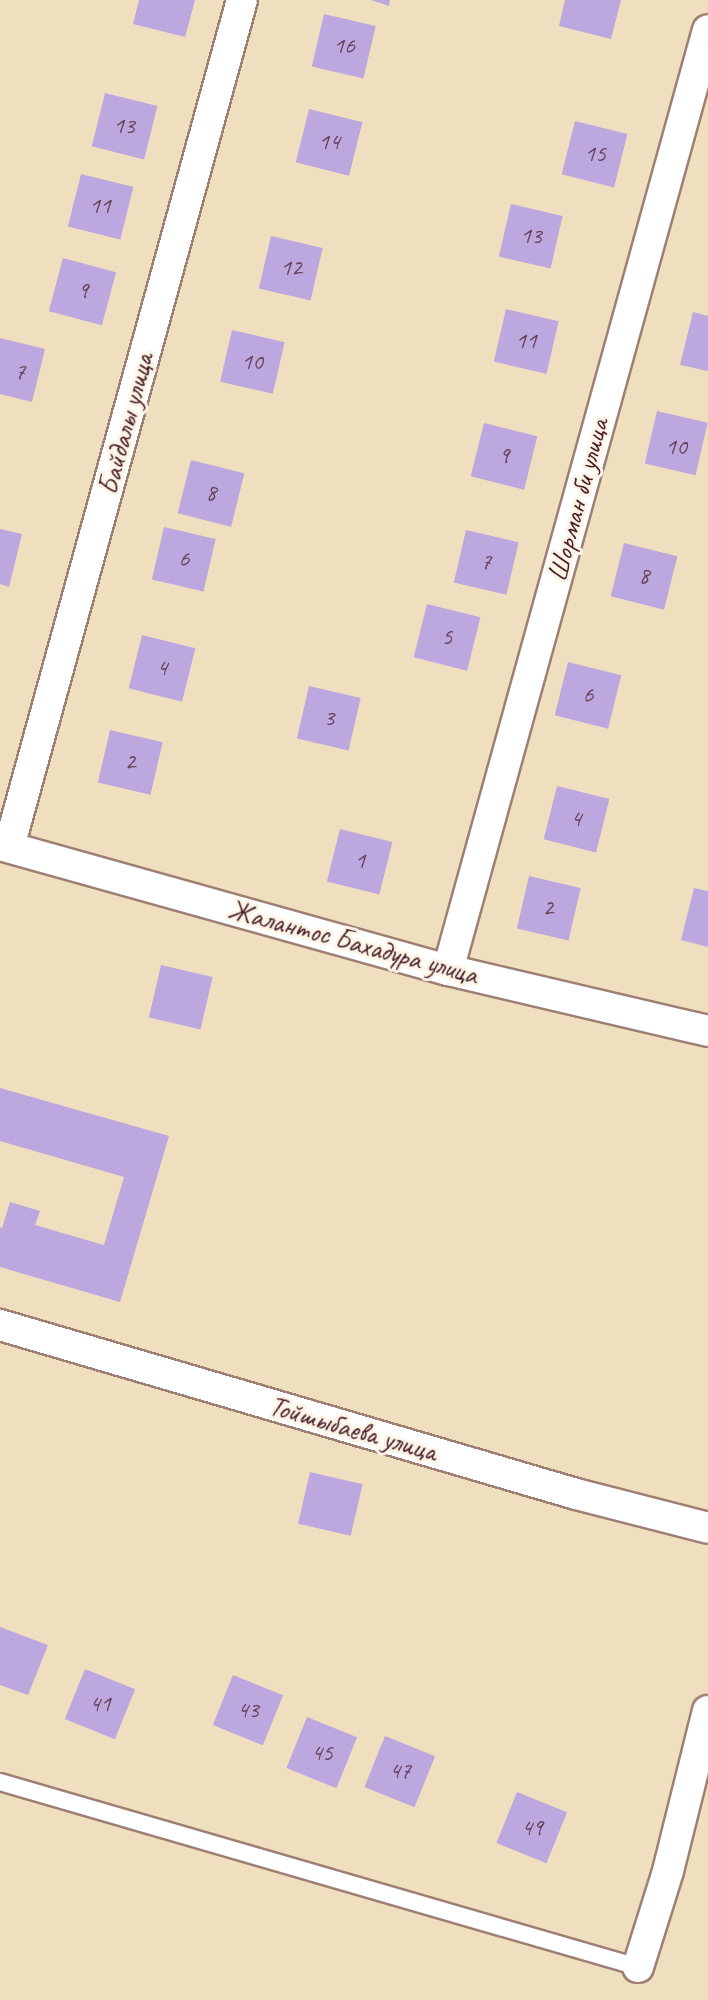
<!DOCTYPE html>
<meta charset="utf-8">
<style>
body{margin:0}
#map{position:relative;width:708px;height:2000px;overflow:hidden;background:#f0dfbe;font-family:Caveat,sans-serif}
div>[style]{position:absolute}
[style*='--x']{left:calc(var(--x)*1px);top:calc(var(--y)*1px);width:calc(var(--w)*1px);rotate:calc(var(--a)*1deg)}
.building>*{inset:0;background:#bca7de;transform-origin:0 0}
.roads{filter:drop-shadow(2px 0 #9d7f74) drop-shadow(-2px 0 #9d7f74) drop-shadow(0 2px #9d7f74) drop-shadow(0 -2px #9d7f74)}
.service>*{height:16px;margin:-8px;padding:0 8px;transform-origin:8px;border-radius:8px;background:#fff}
.minor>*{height:30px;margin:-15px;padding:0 15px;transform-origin:15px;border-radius:15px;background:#fff}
span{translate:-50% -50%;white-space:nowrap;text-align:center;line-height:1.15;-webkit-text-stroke:6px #fcf5e5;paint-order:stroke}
.number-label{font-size:24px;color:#664158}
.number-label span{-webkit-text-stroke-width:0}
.street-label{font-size:28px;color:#4a1f2b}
</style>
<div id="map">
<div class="building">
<div style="clip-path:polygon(139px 0,195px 0,185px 37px,133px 24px)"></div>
<div style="clip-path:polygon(371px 0,390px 0,389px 6px)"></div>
<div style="clip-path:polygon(565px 0,621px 0,611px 39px,559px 26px)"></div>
<div style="left:324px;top:14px;width:53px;height:54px;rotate:13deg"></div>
<div style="left:105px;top:93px;width:54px;height:55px;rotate:14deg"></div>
<div style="left:309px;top:109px;width:55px;height:55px;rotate:14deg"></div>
<div style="left:575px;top:121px;width:54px;height:55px;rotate:14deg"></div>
<div style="left:81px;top:174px;width:54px;height:54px;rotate:14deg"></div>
<div style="left:511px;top:204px;width:53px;height:54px;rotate:13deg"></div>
<div style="left:271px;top:236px;width:53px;height:54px;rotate:13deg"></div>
<div style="left:63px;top:258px;width:55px;height:55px;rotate:15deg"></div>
<div style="left:506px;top:309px;width:54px;height:54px;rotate:13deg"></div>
<div style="clip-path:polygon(693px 312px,708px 316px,708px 371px,680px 365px)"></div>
<div style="left:232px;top:330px;width:54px;height:53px;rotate:13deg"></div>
<div style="clip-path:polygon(0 338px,45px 349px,32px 402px,0 394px)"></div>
<div style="left:657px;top:411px;width:52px;height:54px;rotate:13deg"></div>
<div style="left:484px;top:423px;width:55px;height:55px;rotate:14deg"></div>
<div style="left:191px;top:460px;width:55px;height:55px;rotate:14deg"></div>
<div style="left:164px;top:527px;width:53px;height:54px;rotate:13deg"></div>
<div style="clip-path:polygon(0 529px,22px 534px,9px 587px,0 584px)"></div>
<div style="left:466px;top:530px;width:54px;height:54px;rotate:13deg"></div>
<div style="left:624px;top:543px;width:55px;height:55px;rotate:14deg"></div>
<div style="left:427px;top:604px;width:55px;height:55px;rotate:14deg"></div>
<div style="left:142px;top:635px;width:55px;height:55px;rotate:14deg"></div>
<div style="left:568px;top:662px;width:55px;height:55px;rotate:14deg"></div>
<div style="left:309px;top:686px;width:53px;height:54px;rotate:13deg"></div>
<div style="left:110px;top:730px;width:54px;height:54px;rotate:13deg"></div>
<div style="left:557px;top:786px;width:54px;height:55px;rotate:14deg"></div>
<div style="left:340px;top:829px;width:54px;height:54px;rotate:14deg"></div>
<div style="left:529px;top:876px;width:53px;height:54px;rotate:13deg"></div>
<div style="clip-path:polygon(694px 888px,708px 891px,708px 947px,681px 940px)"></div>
<div style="left:161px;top:965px;width:53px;height:54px;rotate:13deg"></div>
<div style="clip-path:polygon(0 1088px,169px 1136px,120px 1302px,0 1267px,0 1227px,2px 1228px,10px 1202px,40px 1211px,35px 1225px,104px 1245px,124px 1177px,0 1141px)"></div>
<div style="left:310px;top:1472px;width:54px;height:53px;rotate:13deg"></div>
<div style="clip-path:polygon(0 1627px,48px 1645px,28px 1695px,0 1685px)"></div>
<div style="left:85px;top:1669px;width:54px;height:54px;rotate:22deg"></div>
<div style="left:233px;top:1675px;width:54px;height:54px;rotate:22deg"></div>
<div style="left:307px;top:1717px;width:54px;height:55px;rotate:22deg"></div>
<div style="left:385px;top:1736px;width:54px;height:55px;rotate:22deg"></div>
<div style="left:517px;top:1792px;width:54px;height:55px;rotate:22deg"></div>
</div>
<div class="roads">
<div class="service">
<div style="--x:0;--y:1782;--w:664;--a:16.17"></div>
</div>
<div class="minor">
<div style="--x:0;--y:845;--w:465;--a:15.6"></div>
<div style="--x:448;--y:970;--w:267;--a:13.2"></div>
<div style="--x:9;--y:847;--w:878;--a:-74.62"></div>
<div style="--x:448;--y:970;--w:975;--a:-74.54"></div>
<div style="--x:0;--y:1325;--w:600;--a:16.35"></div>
<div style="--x:576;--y:1494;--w:136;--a:14.4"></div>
<div style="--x:638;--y:1967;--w:101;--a:-72.6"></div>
<div style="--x:668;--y:1871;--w:165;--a:-76"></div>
</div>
</div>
<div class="number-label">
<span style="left:344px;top:46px">16</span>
<span style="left:124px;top:126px">13</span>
<span style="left:329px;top:142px">14</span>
<span style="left:595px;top:154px">15</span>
<span style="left:100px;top:206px">11</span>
<span style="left:531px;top:236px">13</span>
<span style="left:291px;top:268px">12</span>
<span style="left:83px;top:291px">9</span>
<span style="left:526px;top:341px">11</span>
<span style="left:252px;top:362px">10</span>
<span style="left:20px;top:372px">7</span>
<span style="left:676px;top:447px">10</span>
<span style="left:504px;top:456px">9</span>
<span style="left:211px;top:493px">8</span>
<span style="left:184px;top:559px">6</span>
<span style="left:486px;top:562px">7</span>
<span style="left:644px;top:576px">8</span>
<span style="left:447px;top:637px">5</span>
<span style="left:162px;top:668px">4</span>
<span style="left:588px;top:695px">6</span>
<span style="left:329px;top:718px">3</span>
<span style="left:130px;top:762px">2</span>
<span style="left:576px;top:819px">4</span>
<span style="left:360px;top:861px">1</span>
<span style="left:548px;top:908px">2</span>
<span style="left:100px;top:1704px">41</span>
<span style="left:248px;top:1710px">43</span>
<span style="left:322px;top:1753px">45</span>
<span style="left:400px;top:1771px">47</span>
<span style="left:532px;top:1828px">49</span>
</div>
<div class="street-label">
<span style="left:126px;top:424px;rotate:-75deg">Байдалы улица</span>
<span style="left:578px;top:500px;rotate:-75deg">Шорман би улица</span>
<span style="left:353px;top:942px;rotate:15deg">Жалантос Бахадура улица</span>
<span style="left:353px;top:1429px;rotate:16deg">Тойшыбаева улица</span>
</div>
</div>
